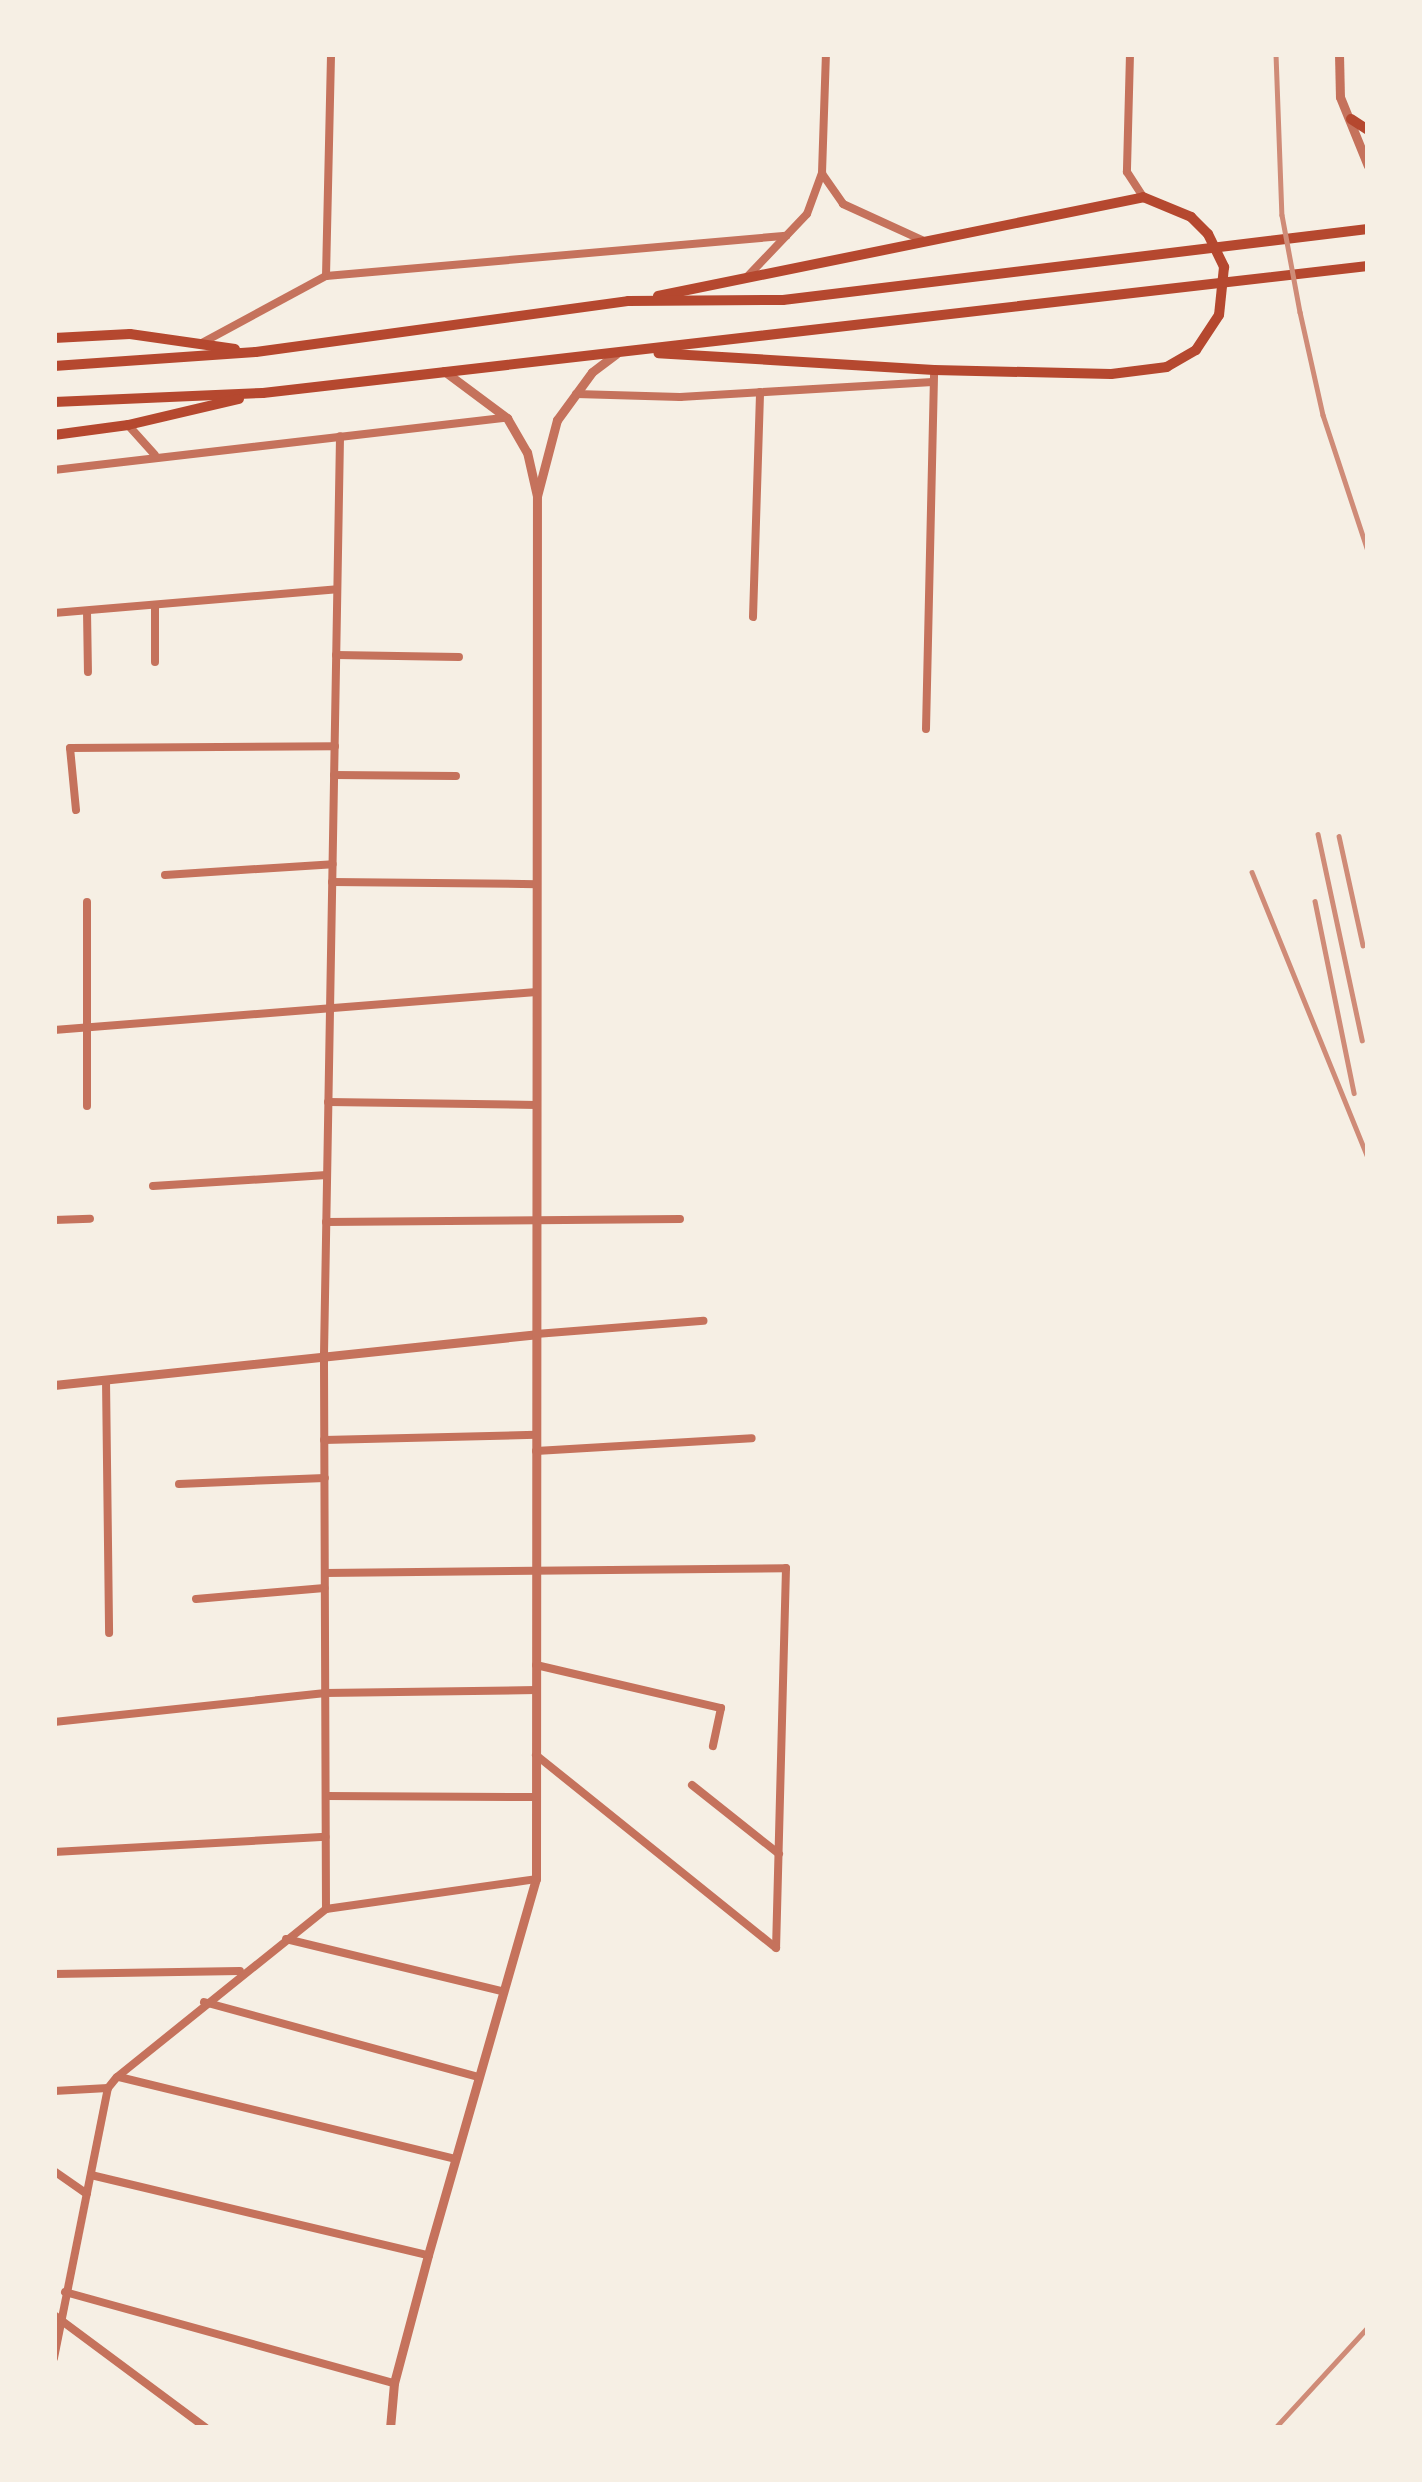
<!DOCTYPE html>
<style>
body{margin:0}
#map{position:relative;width:1422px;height:2482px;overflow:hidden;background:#f6efe4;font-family:"IBM Plex Serif",serif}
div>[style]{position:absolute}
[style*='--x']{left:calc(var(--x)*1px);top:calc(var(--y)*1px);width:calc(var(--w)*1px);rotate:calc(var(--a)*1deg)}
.minor>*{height:8px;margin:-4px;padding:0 4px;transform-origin:4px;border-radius:4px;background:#c5725c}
.tertiary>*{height:9px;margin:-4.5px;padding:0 4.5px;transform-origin:4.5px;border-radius:4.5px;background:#c5725c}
.primary>*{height:10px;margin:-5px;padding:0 5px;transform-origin:5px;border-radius:5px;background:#b5482f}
.rail>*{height:4.5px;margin:-2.25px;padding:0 2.25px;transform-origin:2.25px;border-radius:2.25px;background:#cf8b77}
span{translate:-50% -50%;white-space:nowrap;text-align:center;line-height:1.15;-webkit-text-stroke:10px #f6efe4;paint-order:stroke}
.frame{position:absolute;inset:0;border:57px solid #f6efe4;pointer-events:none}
</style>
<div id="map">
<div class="minor">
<div style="--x:1130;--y:54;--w:118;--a:91.5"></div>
<div style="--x:1127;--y:172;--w:30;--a:57"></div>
<div style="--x:823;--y:175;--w:35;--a:55"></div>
<div style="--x:843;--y:204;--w:87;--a:24.5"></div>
<div style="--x:326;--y:276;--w:222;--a:-88.7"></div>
<div style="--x:746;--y:278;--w:88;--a:-46.4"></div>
<div style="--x:807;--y:214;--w:44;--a:-69.9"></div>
<div style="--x:822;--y:173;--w:119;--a:-88.1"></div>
<div style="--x:200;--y:344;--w:143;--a:-28.4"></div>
<div style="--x:326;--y:276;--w:462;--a:-5"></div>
<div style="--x:576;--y:394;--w:104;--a:1.7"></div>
<div style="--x:680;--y:397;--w:253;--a:-3.4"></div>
<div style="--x:128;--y:425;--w:40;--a:48"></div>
<div style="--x:54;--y:470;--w:454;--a:-6.6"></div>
<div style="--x:87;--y:611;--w:61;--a:89.1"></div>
<div style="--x:54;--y:613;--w:284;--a:-4.8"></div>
<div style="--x:753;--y:617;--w:225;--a:-88.2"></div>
<div style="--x:336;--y:655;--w:123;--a:0.9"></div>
<div style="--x:155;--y:662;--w:56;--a:-90"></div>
<div style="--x:926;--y:729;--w:359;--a:-88.7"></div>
<div style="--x:334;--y:775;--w:122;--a:0.5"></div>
<div style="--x:76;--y:810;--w:62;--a:-95.5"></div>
<div style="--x:70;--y:748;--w:265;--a:-0.4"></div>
<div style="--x:165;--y:875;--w:168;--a:-3.7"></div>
<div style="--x:332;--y:882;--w:205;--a:0.6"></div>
<div style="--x:87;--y:902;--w:204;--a:90"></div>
<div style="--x:54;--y:1030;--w:484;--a:-4.5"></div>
<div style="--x:328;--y:1102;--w:209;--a:0.8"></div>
<div style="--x:153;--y:1186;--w:174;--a:-3.6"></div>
<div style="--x:54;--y:1220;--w:36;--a:-2"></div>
<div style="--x:326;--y:1222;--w:354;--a:-0.5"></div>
<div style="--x:536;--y:1334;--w:168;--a:-4.5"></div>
<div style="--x:106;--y:1380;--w:253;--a:89.3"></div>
<div style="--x:324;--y:1440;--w:212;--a:-1.4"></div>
<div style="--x:536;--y:1451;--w:216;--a:-3.4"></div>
<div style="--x:179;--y:1484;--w:146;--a:-2.4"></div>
<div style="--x:325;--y:1573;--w:461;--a:-0.6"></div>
<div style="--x:786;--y:1568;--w:380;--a:91.5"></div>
<div style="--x:196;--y:1599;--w:129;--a:-4.9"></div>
<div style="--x:536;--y:1665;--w:190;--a:13.1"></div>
<div style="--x:721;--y:1708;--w:39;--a:102"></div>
<div style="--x:54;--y:1722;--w:273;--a:-6.1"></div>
<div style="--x:325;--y:1693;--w:211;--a:-0.8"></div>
<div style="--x:536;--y:1755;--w:308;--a:38.8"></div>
<div style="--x:692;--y:1785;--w:111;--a:38.4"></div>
<div style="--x:326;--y:1796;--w:210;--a:0.3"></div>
<div style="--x:54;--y:1852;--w:272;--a:-3.2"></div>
<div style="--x:326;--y:1909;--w:555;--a:-90.21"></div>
<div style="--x:324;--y:1354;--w:918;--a:-89"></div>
<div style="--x:286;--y:1939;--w:221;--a:13.6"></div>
<div style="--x:54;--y:1974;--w:186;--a:-0.9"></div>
<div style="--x:204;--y:2002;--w:284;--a:15.3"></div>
<div style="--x:119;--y:2077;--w:347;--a:13.7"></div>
<div style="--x:54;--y:2091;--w:54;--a:-3.2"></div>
<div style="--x:54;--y:2171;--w:40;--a:34.9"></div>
<div style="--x:91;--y:2175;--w:346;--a:13.4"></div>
<div style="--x:65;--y:2292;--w:341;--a:15.5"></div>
<div style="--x:54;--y:2315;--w:189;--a:36.6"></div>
<div style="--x:54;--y:2358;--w:275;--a:-78.7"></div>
<div style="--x:108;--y:2088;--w:14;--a:-51"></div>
<div style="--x:117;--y:2077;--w:268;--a:-38.8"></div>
<div style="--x:326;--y:1909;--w:212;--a:-8.1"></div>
</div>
<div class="tertiary">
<div style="--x:1339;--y:54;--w:43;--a:88.7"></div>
<div style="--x:1340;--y:97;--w:74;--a:67.9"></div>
<div style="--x:444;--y:371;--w:79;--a:36.7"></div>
<div style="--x:507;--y:418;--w:39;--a:60"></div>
<div style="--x:527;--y:452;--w:45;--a:77.2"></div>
<div style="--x:537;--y:496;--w:79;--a:-75.3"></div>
<div style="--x:557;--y:420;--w:59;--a:-53.9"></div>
<div style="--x:592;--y:372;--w:30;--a:-37"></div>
<div style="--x:54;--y:1385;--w:485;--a:-6"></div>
<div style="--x:390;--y:2428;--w:45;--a:-84.9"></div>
<div style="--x:394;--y:2383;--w:132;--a:-75.1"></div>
<div style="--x:428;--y:2255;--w:391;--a:-74"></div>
<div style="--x:536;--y:1879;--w:1383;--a:-89.96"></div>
</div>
<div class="primary">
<div style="--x:1351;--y:119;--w:20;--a:33"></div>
<div style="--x:658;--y:296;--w:495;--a:-11.5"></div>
<div style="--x:1143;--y:197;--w:52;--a:22.6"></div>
<div style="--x:1191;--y:217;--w:24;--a:45"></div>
<div style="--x:1208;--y:234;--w:37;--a:64"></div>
<div style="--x:1224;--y:267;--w:48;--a:95.9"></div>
<div style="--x:1219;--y:315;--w:42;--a:123.3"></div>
<div style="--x:1196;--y:350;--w:34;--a:150"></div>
<div style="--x:1167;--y:367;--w:56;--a:172.9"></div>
<div style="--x:1111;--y:374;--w:177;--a:-178.7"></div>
<div style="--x:934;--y:370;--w:276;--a:-176.5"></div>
<div style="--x:54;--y:338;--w:76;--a:-3"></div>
<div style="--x:130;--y:334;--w:106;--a:8.1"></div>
<div style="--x:54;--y:366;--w:202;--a:-4"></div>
<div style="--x:256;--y:352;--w:375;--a:-7.8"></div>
<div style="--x:628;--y:301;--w:155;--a:-0.4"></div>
<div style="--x:783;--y:300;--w:589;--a:-6.92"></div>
<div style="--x:54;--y:402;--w:209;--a:-2.5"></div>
<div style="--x:263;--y:393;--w:1112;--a:-6.56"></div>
<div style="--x:54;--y:435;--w:75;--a:-7.7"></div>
<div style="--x:128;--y:425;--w:114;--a:-13.2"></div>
</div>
<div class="rail">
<div style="--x:1276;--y:54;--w:161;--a:87.9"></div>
<div style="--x:1282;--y:215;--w:99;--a:79.5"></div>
<div style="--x:1300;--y:312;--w:106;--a:77.4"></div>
<div style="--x:1323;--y:415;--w:143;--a:71.7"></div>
<div style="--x:1318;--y:834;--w:211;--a:77.9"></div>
<div style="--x:1339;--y:836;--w:112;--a:77.6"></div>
<div style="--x:1252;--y:872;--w:309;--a:67.9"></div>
<div style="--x:1315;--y:901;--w:196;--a:78.5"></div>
<div style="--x:1275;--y:2428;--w:137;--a:-47.4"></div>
</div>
<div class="frame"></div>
</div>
